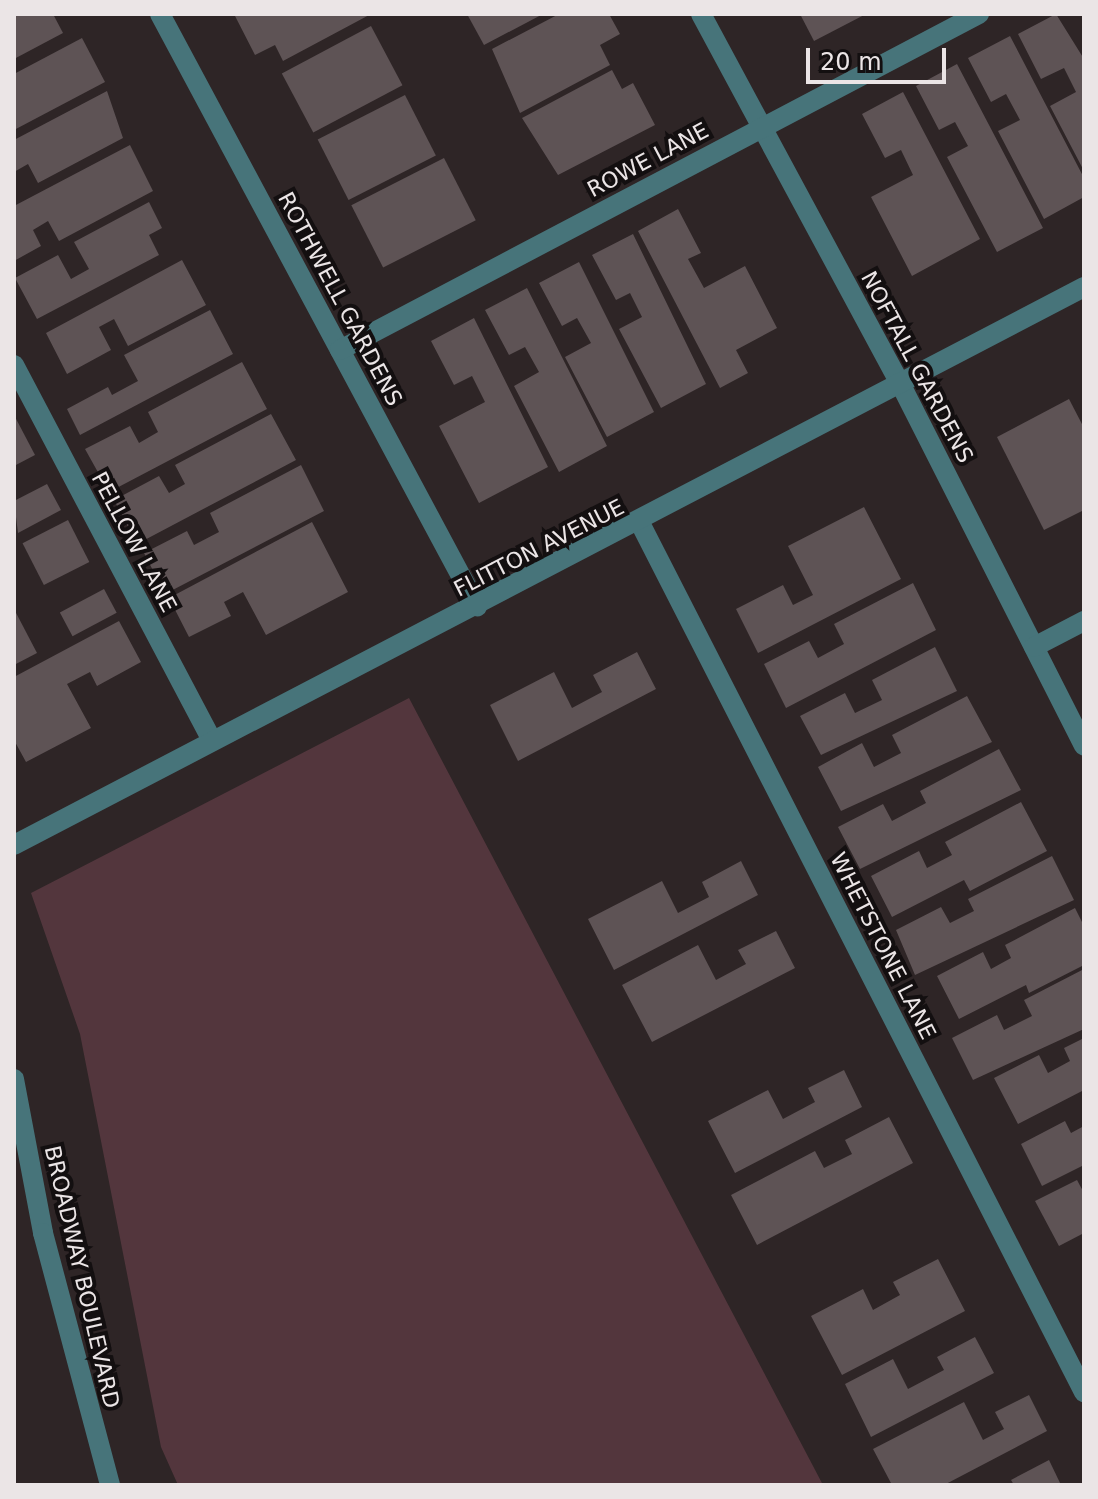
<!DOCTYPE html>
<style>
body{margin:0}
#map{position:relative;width:1098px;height:1499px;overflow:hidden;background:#2e2526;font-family:"DejaVu Sans",sans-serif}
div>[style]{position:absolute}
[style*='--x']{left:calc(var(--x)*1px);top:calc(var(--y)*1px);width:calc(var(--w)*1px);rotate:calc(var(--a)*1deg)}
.green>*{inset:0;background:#53363d}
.building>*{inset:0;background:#5e5355;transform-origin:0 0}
.minor>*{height:20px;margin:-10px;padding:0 10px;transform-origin:10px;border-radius:10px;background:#47747a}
span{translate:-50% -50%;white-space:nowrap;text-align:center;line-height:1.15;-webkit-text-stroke:8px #130f10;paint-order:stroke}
.street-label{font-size:22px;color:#ebe5e6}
.frame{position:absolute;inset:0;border:16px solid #ebe5e6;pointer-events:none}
.scale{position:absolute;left:806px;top:48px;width:140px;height:36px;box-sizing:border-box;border:4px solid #ebe5e6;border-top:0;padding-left:10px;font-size:24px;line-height:28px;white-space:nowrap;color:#ebe5e6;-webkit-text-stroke:6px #130f10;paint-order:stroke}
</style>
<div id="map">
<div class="green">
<div style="clip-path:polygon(409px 698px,823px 1485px,178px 1485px,161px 1447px,80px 1034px,31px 893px)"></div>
</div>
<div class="building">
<div style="clip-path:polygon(14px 14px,53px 14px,63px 33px,14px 59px)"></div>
<div style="clip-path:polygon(234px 14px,371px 14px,283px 61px,275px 45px,255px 55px)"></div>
<div style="clip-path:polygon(467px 14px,543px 14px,484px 45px)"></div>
<div style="clip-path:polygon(559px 14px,609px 14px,620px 34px,600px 45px,610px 65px,520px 113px,492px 49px)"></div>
<div style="clip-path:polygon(800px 14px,866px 14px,814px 41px)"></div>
<div style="clip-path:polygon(1056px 14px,1084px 59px,1084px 171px,1050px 106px,1076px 92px,1064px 68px,1041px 79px,1018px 34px)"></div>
<div style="left:371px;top:26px;width:67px;height:101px;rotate:62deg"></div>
<div style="clip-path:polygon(1010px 36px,1084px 178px,1084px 197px,1044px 219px,998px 131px,1020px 120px,1006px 94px,991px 102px,968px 58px)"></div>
<div style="clip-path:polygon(82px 38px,105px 82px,14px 130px,14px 74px)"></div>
<div style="clip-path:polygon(957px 64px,1043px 228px,997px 252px,947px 157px,968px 146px,955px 122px,939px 130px,916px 86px)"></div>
<div style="clip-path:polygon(612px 70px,622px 89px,633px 83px,655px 125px,558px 175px,522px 118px)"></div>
<div style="clip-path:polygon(107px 91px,123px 138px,38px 183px,28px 164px,14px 172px,14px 140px)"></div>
<div style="clip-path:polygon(903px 92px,980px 239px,912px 276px,871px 197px,913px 175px,901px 150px,885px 158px,862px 114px)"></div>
<div style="left:405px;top:95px;width:68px;height:98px;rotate:63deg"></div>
<div style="clip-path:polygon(130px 145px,153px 191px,59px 241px,48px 221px,33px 230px,41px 246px,14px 261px,14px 206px)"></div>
<div style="left:444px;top:158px;width:70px;height:104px;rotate:63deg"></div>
<div style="clip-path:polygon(149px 202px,162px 228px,149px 235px,159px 255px,37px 319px,15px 278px,58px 255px,71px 279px,89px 269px,74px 242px)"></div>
<div style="clip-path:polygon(678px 209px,701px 253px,688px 259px,704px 288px,745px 266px,777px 328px,736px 350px,748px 373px,720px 388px,638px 231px)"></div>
<div style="clip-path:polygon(633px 234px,706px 384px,661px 408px,619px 329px,642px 317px,630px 293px,616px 300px,592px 255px)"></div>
<div style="clip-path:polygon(182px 260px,206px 305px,128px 346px,114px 319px,99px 327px,111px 350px,67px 374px,46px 333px)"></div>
<div style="clip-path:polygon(579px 262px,654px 412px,607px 437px,565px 357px,591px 343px,577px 318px,562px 326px,539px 283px)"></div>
<div style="clip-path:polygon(527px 288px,607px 446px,559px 472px,514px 386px,539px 372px,525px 347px,509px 355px,485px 310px)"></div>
<div style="clip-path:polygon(210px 310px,233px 354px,80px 435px,67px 409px,108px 387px,112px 395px,138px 381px,124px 355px)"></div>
<div style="clip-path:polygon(474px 318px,548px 467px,479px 503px,439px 426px,485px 402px,472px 376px,454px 385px,431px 341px)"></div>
<div style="clip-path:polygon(242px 362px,267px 409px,109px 492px,85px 449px,130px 426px,139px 443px,158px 432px,148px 412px)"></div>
<div style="clip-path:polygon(1069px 399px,1084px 428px,1084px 510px,1044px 530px,997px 437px)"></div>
<div style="clip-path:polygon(271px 414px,296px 460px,137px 544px,114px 500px,159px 476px,169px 493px,185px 484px,175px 465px)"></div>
<div style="clip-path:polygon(14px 415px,35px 455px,14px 466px)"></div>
<div style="clip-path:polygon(301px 465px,324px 511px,165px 594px,144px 553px,187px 531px,194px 545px,219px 532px,210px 513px)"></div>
<div style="clip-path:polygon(47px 484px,61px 510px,18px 533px,14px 501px)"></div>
<div style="clip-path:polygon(864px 507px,901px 579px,758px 653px,736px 609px,783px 585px,793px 605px,813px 595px,788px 546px)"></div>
<div style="left:68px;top:520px;width:47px;height:51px;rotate:63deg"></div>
<div style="clip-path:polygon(312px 522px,348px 592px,266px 635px,243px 592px,224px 602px,231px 616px,189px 637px,169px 598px)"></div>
<div style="clip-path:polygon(913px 583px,936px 630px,786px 708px,764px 664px,809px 641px,818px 658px,844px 644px,834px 624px)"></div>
<div style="left:104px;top:589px;width:27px;height:50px;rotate:62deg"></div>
<div style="clip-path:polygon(14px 609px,37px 653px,14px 665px)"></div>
<div style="clip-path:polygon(119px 621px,141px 662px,97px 686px,90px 672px,67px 684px,91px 728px,26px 762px,14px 740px,14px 677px)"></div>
<div style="clip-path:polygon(935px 647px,957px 691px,821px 755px,800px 716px,845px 693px,855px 713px,882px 700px,872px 680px)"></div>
<div style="clip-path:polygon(637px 652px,656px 689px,518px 761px,490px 705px,554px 672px,572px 708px,602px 692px,593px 675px)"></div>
<div style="clip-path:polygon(967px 696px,992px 742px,841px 811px,818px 767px,862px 743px,874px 767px,901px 753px,892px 735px)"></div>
<div style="clip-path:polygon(999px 749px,1021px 790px,860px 869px,838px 827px,883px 804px,892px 821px,926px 803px,920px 791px)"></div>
<div style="clip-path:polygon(1021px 802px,1047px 851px,970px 891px,964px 880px,892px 917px,871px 876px,919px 851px,927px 868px,952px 855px,945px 842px)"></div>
<div style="clip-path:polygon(1052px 856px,1074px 900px,915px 975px,896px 930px,941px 907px,950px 923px,974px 911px,968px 899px)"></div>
<div style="clip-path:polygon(741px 861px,758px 895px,614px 970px,588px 919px,662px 881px,678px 913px,709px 897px,702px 882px)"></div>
<div style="clip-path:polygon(1075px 908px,1084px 926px,1084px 965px,1029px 993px,1026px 985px,959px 1019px,937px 976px,983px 952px,991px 969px,1011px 958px,1005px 945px)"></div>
<div style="clip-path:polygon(776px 931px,795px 968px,652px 1042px,622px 985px,698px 945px,716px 980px,746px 964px,738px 950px)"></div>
<div style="clip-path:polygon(1084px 969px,1084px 1029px,973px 1080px,952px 1038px,997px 1015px,1004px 1030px,1032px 1016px,1024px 1000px)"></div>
<div style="clip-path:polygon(1084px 1038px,1084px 1090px,1018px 1124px,994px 1078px,1039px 1055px,1048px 1073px,1070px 1061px,1064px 1048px)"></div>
<div style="clip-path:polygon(844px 1070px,862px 1107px,735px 1173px,708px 1121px,768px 1090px,783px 1119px,815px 1102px,808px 1088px)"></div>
<div style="clip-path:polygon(889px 1117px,913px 1163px,757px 1245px,731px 1195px,815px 1151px,824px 1168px,852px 1154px,845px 1140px)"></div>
<div style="clip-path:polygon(1065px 1121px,1071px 1133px,1084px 1126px,1084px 1165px,1042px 1186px,1021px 1144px)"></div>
<div style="clip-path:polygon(1077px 1180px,1084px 1193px,1084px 1233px,1059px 1246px,1035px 1201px)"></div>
<div style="clip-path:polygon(938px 1259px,965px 1311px,842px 1375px,811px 1316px,863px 1289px,873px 1310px,900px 1295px,893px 1282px)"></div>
<div style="clip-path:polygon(975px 1337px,994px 1373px,871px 1437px,845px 1384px,893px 1359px,908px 1389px,944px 1370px,937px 1357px)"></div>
<div style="clip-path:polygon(1029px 1395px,1047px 1431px,944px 1485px,892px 1485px,873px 1449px,964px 1402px,983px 1440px,1004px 1429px,995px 1412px)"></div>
<div style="clip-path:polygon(1049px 1460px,1061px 1485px,1014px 1485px,1011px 1480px)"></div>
</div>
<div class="minor">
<div style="--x:160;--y:14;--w:672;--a:61.83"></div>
<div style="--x:701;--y:14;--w:424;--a:61.7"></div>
<div style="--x:902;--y:387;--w:402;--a:63.1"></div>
<div style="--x:340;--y:350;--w:722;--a:-27.74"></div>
<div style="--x:14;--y:365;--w:425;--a:62.2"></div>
<div style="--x:640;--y:523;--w:976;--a:62.94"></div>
<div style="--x:1034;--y:647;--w:56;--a:-27.5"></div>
<div style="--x:14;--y:845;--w:1207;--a:-27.54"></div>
<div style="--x:14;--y:1079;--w:157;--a:79.3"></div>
<div style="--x:43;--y:1233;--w:261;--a:75.1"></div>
</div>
<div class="street-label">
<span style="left:648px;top:160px;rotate:-28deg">ROWE LANE</span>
<span style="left:340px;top:299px;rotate:62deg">ROTHWELL GARDENS</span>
<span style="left:917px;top:367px;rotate:62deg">NOFTALL GARDENS</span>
<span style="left:134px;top:542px;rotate:62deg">PELLOW LANE</span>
<span style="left:539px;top:548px;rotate:-27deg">FLITTON AVENUE</span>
<span style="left:883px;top:946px;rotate:63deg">WHETSTONE LANE</span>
<span style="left:82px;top:1277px;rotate:77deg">BROADWAY BOULEVARD</span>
</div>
<div class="frame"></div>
<div class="scale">20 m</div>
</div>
